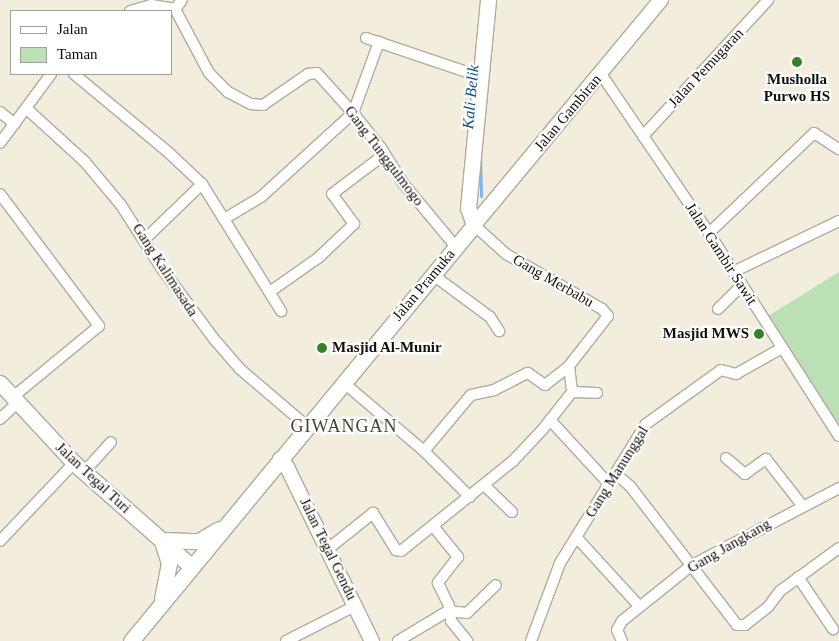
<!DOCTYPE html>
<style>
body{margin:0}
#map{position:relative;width:839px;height:641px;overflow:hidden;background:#f2eddc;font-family:"Times New Roman",serif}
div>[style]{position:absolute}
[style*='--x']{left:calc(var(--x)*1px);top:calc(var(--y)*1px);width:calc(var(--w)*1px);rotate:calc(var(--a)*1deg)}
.green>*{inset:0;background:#bce0b5}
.stream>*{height:3px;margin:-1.5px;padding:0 1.5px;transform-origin:1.5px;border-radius:1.5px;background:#7ab7f5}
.roads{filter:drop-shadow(1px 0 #b2ac9c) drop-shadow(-1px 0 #b2ac9c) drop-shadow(0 1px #b2ac9c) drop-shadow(0 -1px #b2ac9c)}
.minor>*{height:10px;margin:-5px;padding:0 5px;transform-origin:5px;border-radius:5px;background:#fff}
.tertiary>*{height:14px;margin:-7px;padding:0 7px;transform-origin:7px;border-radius:7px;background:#fff}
.secondary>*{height:15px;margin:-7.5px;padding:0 7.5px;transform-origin:7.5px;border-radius:7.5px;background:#fff}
.dots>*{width:14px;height:14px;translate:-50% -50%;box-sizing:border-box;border:2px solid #fff;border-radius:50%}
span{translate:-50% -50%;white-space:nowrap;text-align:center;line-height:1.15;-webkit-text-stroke:4.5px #fff;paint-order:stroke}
.street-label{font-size:15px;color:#110f0a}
.poi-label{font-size:15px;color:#110f0a;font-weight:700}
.right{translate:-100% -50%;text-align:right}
.left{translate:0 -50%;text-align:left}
.water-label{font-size:16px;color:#0c4f88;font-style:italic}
.quarter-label{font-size:18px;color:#464234;letter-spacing:1px}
.legend{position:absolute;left:10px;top:10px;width:162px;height:65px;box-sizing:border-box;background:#fff;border:1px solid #a09f9d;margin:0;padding:6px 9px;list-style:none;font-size:15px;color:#110f0a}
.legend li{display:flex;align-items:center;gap:10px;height:25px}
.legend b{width:25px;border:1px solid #a09f9d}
</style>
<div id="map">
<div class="green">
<div style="clip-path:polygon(839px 272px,839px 432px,768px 316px)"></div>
</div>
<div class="stream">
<div style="--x:480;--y:155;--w:41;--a:88.6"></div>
</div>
<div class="roads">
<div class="minor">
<div style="--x:175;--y:9;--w:11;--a:-52"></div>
<div style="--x:130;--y:11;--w:22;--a:-16"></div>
<div style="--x:151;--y:5;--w:24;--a:9"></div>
<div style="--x:175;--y:9;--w:72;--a:62"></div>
<div style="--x:209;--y:73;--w:27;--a:45"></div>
<div style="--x:228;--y:92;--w:26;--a:28"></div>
<div style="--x:251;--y:104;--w:12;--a:5"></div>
<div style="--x:263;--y:105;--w:55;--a:-34.6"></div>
<div style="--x:308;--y:74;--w:9;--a:-6"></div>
<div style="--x:317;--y:73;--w:54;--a:48"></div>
<div style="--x:353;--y:113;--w:45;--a:51.3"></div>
<div style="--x:381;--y:148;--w:40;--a:58"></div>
<div style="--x:402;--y:182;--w:85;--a:50.3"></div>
<div style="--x:366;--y:38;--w:122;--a:18.6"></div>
<div style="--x:74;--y:74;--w:122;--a:39.7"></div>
<div style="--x:168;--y:152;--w:47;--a:43.3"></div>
<div style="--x:202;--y:184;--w:150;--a:58.1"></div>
<div style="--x:601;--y:74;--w:192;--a:55.8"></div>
<div style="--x:709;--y:233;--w:241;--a:57.4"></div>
<div style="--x:27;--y:109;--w:79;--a:42.4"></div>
<div style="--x:85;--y:162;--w:56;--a:50.1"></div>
<div style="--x:121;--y:205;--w:76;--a:57.4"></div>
<div style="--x:162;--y:269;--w:87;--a:53.4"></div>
<div style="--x:214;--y:339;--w:40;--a:49"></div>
<div style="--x:240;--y:369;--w:89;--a:40.5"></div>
<div style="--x:0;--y:112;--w:19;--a:39"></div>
<div style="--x:643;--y:136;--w:185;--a:-47.4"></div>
<div style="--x:0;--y:143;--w:86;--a:-53.5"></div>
<div style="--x:0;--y:194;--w:165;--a:53.1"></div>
<div style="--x:99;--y:326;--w:112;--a:140.5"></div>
<div style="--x:224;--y:219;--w:43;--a:-30.7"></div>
<div style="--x:261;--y:197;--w:125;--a:-42.4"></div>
<div style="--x:353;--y:113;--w:76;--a:-69.9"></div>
<div style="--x:474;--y:225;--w:43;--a:42.2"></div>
<div style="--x:506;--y:254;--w:111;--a:29.8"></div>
<div style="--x:602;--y:309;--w:9;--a:49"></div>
<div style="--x:608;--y:316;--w:63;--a:128"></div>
<div style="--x:569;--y:366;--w:26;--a:83"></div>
<div style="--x:709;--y:233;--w:145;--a:-43.6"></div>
<div style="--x:814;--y:133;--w:30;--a:33"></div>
<div style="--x:144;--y:240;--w:81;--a:-44"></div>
<div style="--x:733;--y:272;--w:118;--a:-25.7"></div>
<div style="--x:433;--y:275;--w:71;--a:36.4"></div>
<div style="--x:490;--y:317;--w:17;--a:57"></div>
<div style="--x:271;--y:291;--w:57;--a:-35.1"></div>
<div style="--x:318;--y:258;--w:50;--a:-43.4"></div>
<div style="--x:354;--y:224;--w:37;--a:-126"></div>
<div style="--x:332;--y:194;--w:66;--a:-37"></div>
<div style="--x:718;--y:309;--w:33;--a:-45"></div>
<div style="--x:344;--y:383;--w:105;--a:40.4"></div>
<div style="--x:424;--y:451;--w:65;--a:45"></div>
<div style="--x:0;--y:419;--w:23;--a:-43"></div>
<div style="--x:550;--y:420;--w:87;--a:47.3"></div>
<div style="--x:424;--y:451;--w:73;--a:-50"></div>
<div style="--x:471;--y:395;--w:24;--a:-12"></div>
<div style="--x:494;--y:390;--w:38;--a:-27"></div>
<div style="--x:528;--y:373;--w:21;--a:35"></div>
<div style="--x:545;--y:385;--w:31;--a:-38"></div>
<div style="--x:726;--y:458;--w:25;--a:40"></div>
<div style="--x:745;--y:474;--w:26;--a:-36"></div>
<div style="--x:766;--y:459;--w:58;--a:52"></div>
<div style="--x:84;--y:472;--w:40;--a:-48"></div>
<div style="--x:616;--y:474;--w:18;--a:41"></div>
<div style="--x:630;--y:486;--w:175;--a:52.4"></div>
<div style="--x:737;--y:625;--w:8;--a:0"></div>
<div style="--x:745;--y:625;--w:29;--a:-38"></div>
<div style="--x:768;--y:607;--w:20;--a:-53"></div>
<div style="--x:780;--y:591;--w:73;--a:-36.1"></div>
<div style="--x:484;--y:485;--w:39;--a:44"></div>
<div style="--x:433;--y:526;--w:40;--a:51"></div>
<div style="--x:458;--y:557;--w:33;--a:128"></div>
<div style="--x:438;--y:583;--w:25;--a:64"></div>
<div style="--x:449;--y:606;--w:15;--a:82"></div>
<div style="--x:451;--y:621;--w:26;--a:51"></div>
<div style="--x:577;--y:538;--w:92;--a:47.6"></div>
<div style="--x:0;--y:541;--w:108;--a:-46.5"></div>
<div style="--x:328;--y:549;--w:58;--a:-38.7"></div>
<div style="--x:373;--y:513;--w:44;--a:58.1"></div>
<div style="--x:396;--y:550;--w:5;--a:11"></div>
<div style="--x:401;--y:551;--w:144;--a:-38.8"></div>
<div style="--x:513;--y:461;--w:44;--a:-46.8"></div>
<div style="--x:543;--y:429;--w:47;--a:-51.9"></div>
<div style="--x:572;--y:392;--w:25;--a:2"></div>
<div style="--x:798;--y:577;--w:63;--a:56.1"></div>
<div style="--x:286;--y:641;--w:77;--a:-26.9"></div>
<div style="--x:398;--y:641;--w:58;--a:-31"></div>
<div style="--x:448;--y:611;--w:19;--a:6"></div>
<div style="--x:467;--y:613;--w:40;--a:-44"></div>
<div style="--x:531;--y:641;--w:83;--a:-69.6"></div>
<div style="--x:560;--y:563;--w:163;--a:-58.3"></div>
<div style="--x:646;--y:424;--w:92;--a:-35.8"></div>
<div style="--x:721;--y:370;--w:16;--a:15"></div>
<div style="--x:736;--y:374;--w:53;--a:-29.5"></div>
<div style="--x:622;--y:641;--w:12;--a:-114"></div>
<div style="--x:617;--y:630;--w:10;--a:-61"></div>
<div style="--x:622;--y:621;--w:90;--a:-38.7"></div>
<div style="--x:692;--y:565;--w:166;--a:-27.6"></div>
</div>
<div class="tertiary">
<div style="--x:474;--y:225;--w:293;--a:-50.3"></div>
<div style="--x:280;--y:459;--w:11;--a:49"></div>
<div style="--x:287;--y:467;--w:194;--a:64"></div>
</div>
<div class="secondary">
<div style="--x:0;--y:383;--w:109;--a:47.2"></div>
<div style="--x:74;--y:463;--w:157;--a:41.4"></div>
<div style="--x:161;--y:540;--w:38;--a:2"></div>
<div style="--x:199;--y:541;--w:23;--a:-31"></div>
<div style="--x:162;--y:599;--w:37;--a:-79"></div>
<div style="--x:169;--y:563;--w:23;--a:-108"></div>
<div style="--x:131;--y:641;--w:539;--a:-50.49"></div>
<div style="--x:474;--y:225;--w:18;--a:-109"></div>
<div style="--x:468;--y:208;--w:209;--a:-84.5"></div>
</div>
</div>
<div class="dots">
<div style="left:797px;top:62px;background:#35822b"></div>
<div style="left:759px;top:334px;background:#35822b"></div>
<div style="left:322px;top:348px;background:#35822b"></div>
</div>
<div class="street-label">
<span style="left:706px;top:68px;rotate:-47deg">Jalan Pemugaran</span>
<span style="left:568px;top:113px;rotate:-50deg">Jalan Gambiran</span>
<span style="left:384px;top:156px;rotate:53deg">Gang Tunggulmogo</span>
<span style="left:721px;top:254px;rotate:57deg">Jalan Gambir Sawit</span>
<span style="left:165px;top:270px;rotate:57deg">Gang Kalimasada</span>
<span style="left:553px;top:281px;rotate:30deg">Gang Merbabu</span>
<span style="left:424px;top:285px;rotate:-50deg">Jalan Pramuka</span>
<span style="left:617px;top:472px;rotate:-58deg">Gang Manunggal</span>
<span style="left:93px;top:478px;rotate:43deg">Jalan Tegal Turi</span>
<span style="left:729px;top:546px;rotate:-30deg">Gang Jangkang</span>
<span style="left:328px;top:549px;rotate:64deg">Jalan Tegal Gendu</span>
</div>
<div class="poi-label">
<span style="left:797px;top:88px">Musholla<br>Purwo HS</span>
<span class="right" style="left:749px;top:334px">Masjid MWS</span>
<span class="left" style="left:332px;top:348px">Masjid Al-Munir</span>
</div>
<div class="water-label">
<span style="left:471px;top:97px;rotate:-85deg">Kali Belik</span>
</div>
<div class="quarter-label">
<span style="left:344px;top:426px">GIWANGAN</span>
</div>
<ul class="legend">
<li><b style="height:6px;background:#fff"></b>Jalan</li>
<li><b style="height:14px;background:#bce0b5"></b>Taman</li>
</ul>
</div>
